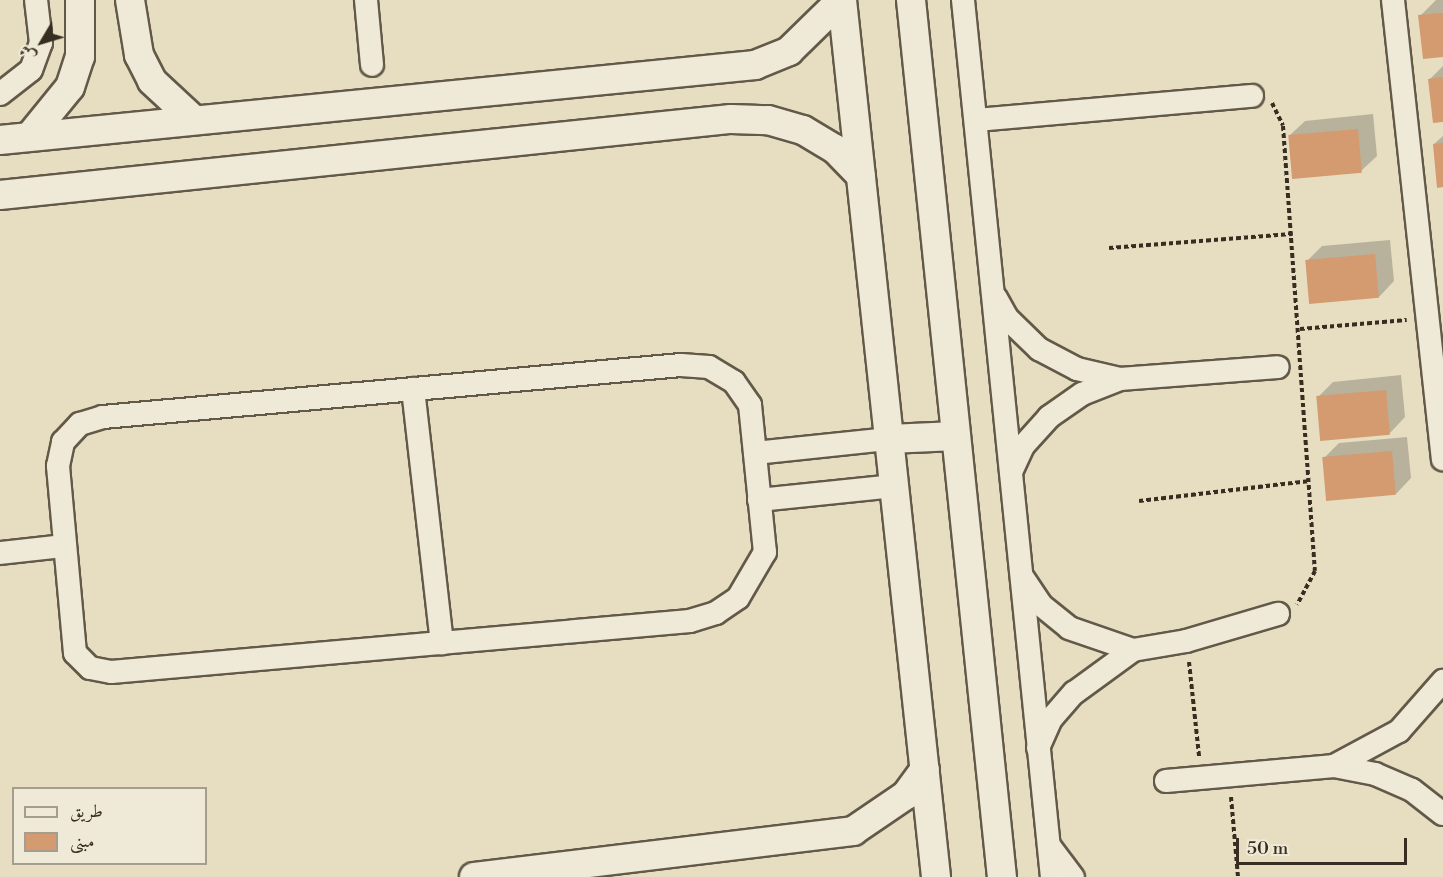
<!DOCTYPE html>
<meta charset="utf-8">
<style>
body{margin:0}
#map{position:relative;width:1443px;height:877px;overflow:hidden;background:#e7dec2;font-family:"Libre Bodoni",Amiri,serif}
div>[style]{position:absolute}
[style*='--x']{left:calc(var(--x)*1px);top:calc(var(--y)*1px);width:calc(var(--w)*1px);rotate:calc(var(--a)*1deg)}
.shadow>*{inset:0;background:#0003}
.building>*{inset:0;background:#d49a70;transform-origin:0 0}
.path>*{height:4px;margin-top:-2px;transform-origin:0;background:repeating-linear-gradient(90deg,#372d20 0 4.5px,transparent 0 7.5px)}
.roads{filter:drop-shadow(2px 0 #635948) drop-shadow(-2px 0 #635948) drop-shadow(0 2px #635948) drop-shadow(0 -2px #635948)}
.minor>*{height:22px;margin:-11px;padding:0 11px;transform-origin:11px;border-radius:11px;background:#efead7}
.tertiary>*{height:28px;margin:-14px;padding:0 14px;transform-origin:14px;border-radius:14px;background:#efead7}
span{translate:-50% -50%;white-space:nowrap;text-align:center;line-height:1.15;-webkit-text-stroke:4.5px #efead7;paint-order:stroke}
.legend{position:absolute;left:12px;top:787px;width:195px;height:78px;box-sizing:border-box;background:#efead7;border:2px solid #a59e8e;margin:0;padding:8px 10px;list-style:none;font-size:18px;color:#372d20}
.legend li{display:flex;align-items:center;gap:12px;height:30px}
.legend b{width:30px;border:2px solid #a59e8e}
.north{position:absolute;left:12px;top:12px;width:60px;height:60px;-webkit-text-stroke:4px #efead7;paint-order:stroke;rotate:232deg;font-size:16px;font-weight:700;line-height:24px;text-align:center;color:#372d20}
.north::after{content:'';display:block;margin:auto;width:21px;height:27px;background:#372d20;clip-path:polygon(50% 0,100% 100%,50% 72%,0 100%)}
.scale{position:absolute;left:1236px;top:838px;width:171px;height:27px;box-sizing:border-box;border:3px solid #372d20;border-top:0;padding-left:8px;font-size:18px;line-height:21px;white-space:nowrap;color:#372d20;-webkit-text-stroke:4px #efead7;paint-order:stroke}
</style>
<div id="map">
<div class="shadow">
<div style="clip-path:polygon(1436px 0,1443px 0,1443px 56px,1420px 16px)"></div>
<div style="clip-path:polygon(1443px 66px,1443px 120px,1430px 79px)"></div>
<div style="clip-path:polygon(1373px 114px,1377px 156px,1361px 171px,1289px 136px,1305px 121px)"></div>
<div style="clip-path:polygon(1443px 136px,1443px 186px,1434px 144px)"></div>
<div style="clip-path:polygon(1390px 240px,1394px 281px,1379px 297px,1306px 262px,1322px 246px)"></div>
<div style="clip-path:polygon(1401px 375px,1405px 417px,1390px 433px,1317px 398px,1333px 382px)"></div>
<div style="clip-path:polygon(1407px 437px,1411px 478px,1396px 494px,1323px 459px,1339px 443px)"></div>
</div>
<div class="building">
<div style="clip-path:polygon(1443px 13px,1443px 57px,1423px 59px,1418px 15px)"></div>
<div style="clip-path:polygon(1443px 77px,1443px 122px,1433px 123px,1428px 79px)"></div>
<div style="left:1358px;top:129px;width:44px;height:70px;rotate:85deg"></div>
<div style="clip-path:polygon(1443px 143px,1443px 187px,1437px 188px,1433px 144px)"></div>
<div style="left:1375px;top:254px;width:44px;height:70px;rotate:85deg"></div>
<div style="left:1386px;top:390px;width:45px;height:70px;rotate:85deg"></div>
<div style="left:1392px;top:451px;width:44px;height:70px;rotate:85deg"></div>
</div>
<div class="path">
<div style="--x:1272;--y:103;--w:25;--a:64"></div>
<div style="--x:1283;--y:126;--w:446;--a:85.9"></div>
<div style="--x:1315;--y:571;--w:38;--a:118"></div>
<div style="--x:1109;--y:248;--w:184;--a:-4.4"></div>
<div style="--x:1300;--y:329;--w:107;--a:-4.8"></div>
<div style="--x:1139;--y:501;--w:170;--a:-6.7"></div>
<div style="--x:1189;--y:662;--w:95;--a:83.9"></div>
<div style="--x:1231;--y:797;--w:80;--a:85"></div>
</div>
<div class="roads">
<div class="minor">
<div style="--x:366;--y:0;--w:65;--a:84.7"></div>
<div style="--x:963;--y:0;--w:882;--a:84.21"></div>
<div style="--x:1393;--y:0;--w:462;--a:83.8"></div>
<div style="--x:0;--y:94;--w:39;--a:-38"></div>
<div style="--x:31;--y:70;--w:29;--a:-70"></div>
<div style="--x:41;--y:43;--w:43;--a:-96.6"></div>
<div style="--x:976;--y:120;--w:277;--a:-5"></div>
<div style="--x:996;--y:298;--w:23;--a:61"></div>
<div style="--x:1007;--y:318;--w:45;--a:44.1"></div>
<div style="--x:1039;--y:349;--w:43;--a:27.8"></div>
<div style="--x:1077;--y:369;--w:44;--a:13.1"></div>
<div style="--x:1120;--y:379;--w:158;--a:-4.3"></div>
<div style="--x:681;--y:365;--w:28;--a:4"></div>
<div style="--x:709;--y:367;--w:29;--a:31"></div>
<div style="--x:734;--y:382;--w:28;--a:55"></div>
<div style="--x:750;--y:405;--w:148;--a:84.2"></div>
<div style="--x:765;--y:552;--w:53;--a:120.4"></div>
<div style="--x:738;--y:598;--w:27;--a:146"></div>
<div style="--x:716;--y:613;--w:27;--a:163"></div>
<div style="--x:690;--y:621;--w:581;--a:174.97"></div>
<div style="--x:111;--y:672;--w:21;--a:-169"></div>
<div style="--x:90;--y:668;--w:21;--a:-135"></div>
<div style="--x:75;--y:653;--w:188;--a:-95.2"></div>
<div style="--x:58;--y:466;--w:25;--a:-78"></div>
<div style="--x:63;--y:442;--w:25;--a:-47"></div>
<div style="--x:80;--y:424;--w:24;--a:-17"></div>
<div style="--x:103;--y:417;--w:580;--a:-5.14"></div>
<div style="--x:413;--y:389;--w:256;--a:83.5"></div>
<div style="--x:755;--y:453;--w:135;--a:-6"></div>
<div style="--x:1011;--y:472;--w:29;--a:-65"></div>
<div style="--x:1023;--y:446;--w:39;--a:-48"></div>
<div style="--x:1049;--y:417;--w:40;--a:-34.9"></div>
<div style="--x:1082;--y:394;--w:41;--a:-21.5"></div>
<div style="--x:759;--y:500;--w:136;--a:-5.9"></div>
<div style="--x:0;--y:553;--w:63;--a:-6.3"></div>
<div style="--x:1023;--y:578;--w:32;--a:56"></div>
<div style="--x:1041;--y:605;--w:36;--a:39"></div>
<div style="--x:1069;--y:628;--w:68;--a:19"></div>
<div style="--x:1133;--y:650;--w:54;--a:-9.6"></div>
<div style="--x:1186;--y:641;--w:96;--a:-16.4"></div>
<div style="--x:1038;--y:748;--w:32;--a:-66"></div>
<div style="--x:1051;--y:719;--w:35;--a:-49"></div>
<div style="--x:1074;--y:693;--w:73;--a:-36.1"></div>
<div style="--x:1334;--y:766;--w:74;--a:-28.3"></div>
<div style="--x:1399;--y:731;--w:67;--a:-48.7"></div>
<div style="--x:1166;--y:781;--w:169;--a:-5.1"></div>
<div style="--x:1334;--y:766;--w:42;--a:11"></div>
<div style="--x:1375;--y:774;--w:40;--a:23.4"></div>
<div style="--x:1412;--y:790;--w:39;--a:38"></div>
<div style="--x:1050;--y:847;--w:38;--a:53"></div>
</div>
<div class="tertiary">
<div style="--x:130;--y:0;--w:56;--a:80.7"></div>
<div style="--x:139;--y:55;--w:29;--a:63"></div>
<div style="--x:152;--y:81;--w:57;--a:42.9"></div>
<div style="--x:842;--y:0;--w:882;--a:83.88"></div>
<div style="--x:911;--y:0;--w:882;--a:84.08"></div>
<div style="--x:30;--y:136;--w:63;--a:-50.8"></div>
<div style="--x:70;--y:87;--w:32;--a:-72"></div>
<div style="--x:80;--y:57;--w:57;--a:-90"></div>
<div style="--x:0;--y:140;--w:759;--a:-5.67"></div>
<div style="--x:755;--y:65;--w:37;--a:-22"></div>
<div style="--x:789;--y:51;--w:73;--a:-44.4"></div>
<div style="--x:0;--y:195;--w:735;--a:-5.94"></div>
<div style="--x:731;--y:119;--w:37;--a:2"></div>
<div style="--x:768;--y:120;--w:36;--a:16"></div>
<div style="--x:803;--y:130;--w:37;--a:31"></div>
<div style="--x:835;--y:149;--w:37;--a:46"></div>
<div style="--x:889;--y:439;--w:67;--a:-2.6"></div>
<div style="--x:474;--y:877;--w:382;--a:-6.9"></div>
<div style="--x:853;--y:831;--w:64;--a:-34.2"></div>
<div style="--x:906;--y:795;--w:32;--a:-54"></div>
</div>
</div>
<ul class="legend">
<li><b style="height:8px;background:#efead7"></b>طريق</li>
<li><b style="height:16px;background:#d49a70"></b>مبنى</li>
</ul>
<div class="north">ش</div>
<div class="scale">50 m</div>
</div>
